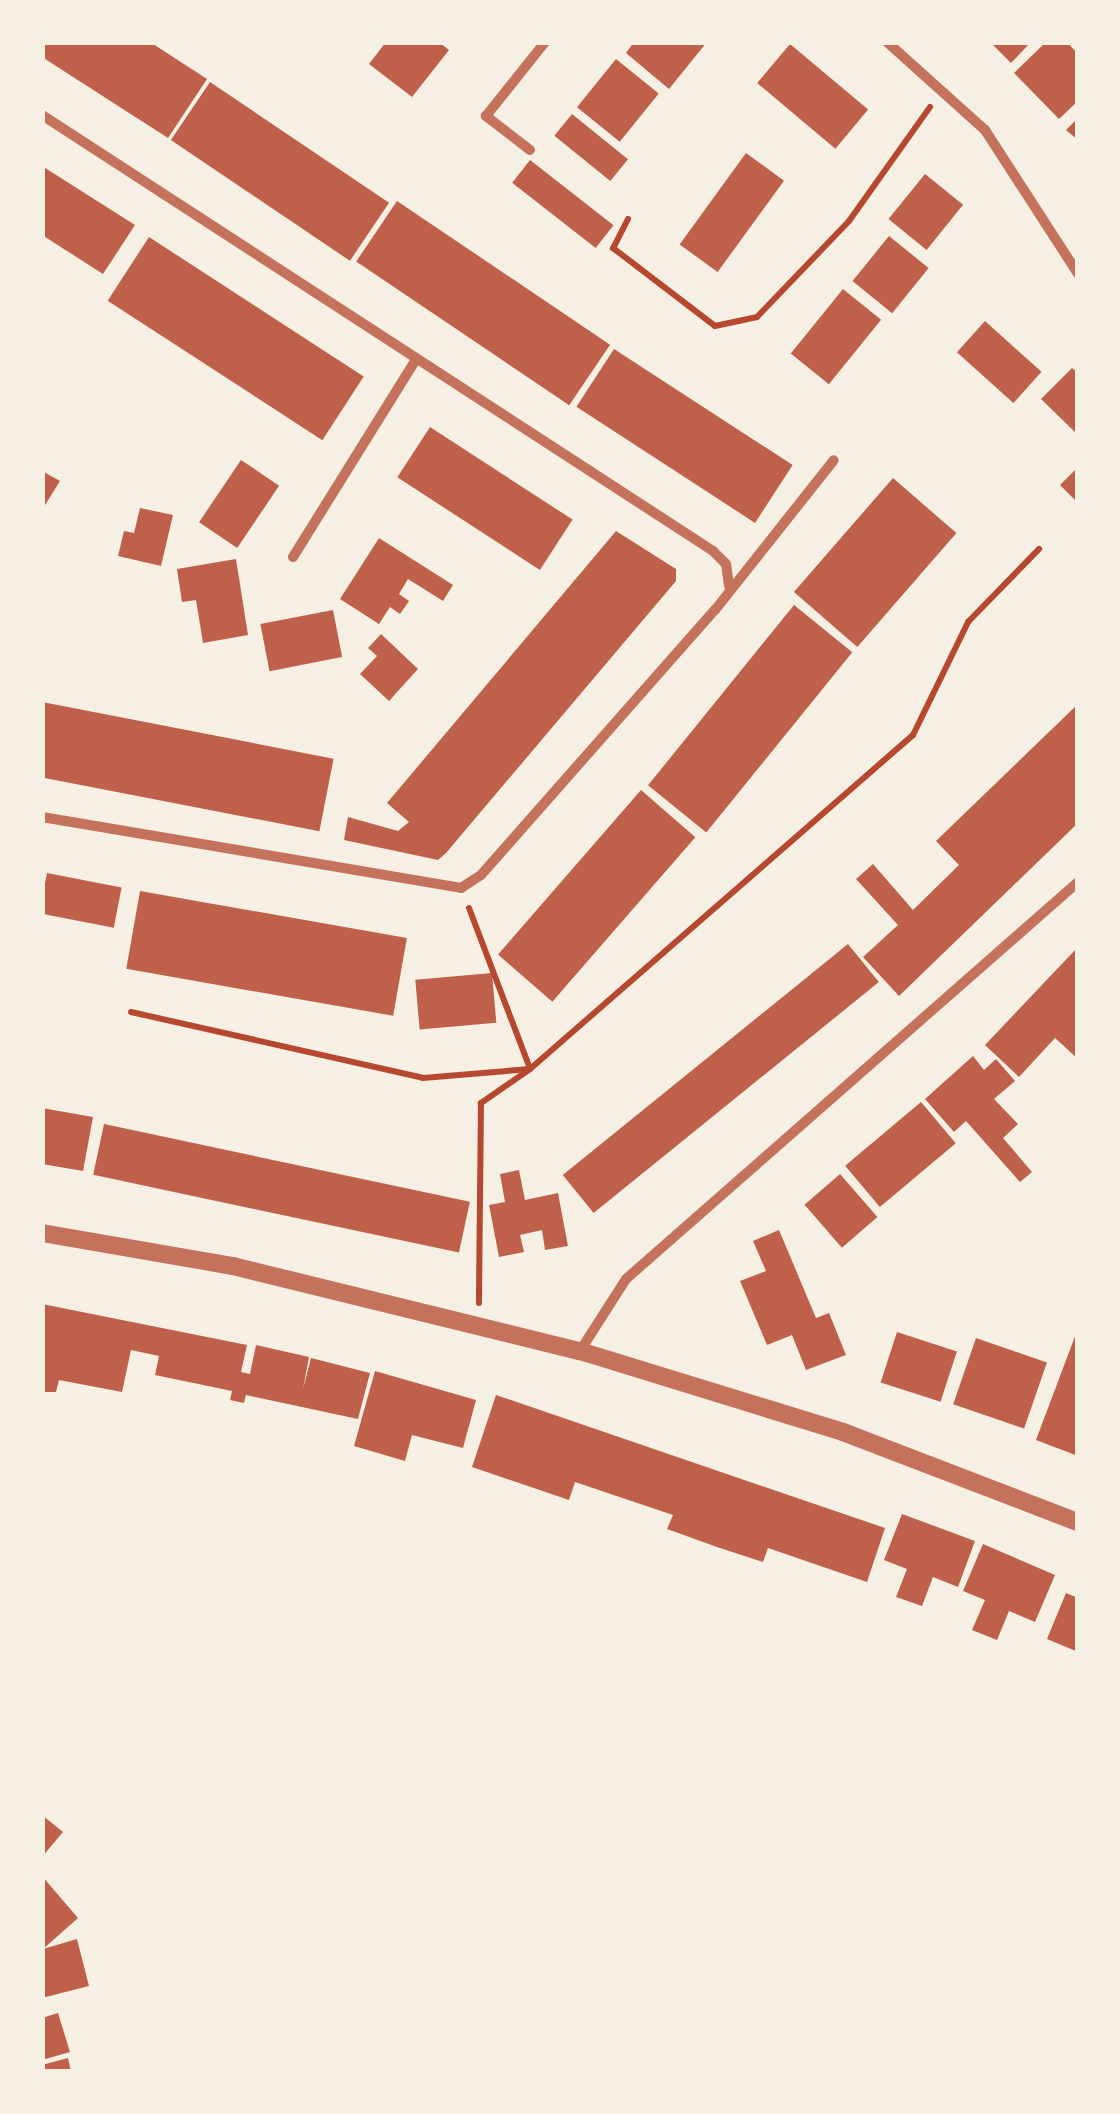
<!DOCTYPE html>
<style>
body{margin:0}
#map{position:relative;width:1120px;height:2114px;overflow:hidden;background:#f6efe4;font-family:Manrope,sans-serif}
div>[style]{position:absolute}
[style*='--x']{left:calc(var(--x)*1px);top:calc(var(--y)*1px);width:calc(var(--w)*1px);rotate:calc(var(--a)*1deg)}
.building>*{inset:0;background:#bf614a;transform-origin:0 0}
.path>*{height:6px;margin:-3px;padding:0 3px;transform-origin:3px;border-radius:3px;background:#b5482f}
.minor>*{height:10px;margin:-5px;padding:0 5px;transform-origin:5px;border-radius:5px;background:#c5725c}
.tertiary>*{height:18px;margin:-9px;padding:0 9px;transform-origin:9px;border-radius:9px;background:#c5725c}
span{translate:-50% -50%;white-space:nowrap;text-align:center;line-height:1.15;-webkit-text-stroke:10px #f6efe4;paint-order:stroke}
.frame{position:absolute;inset:0;border:45px solid #f6efe4;pointer-events:none}
</style>
<div id="map">
<div class="building">
<div style="clip-path:polygon(42px 42px,150px 42px,207px 79px,168px 138px,42px 57px)"></div>
<div style="clip-path:polygon(386px 42px,439px 42px,449px 50px,412px 97px,369px 64px)"></div>
<div style="clip-path:polygon(634px 42px,707px 42px,669px 89px,626px 53px)"></div>
<div style="clip-path:polygon(990px 42px,1031px 42px,1011px 63px)"></div>
<div style="clip-path:polygon(1046px 42px,1067px 42px,1078px 54px,1078px 101px,1059px 119px,1014px 73px)"></div>
<div style="left:790px;top:44px;width:102px;height:51px;rotate:40deg"></div>
<div style="left:616px;top:59px;width:55px;height:62px;rotate:39deg"></div>
<div style="left:210px;top:82px;width:216px;height:70px;rotate:34deg"></div>
<div style="left:572px;top:114px;width:72px;height:28px;rotate:39deg"></div>
<div style="clip-path:polygon(1078px 118px,1078px 140px,1066px 130px)"></div>
<div style="left:746px;top:153px;width:47px;height:113px;rotate:36deg"></div>
<div style="left:530px;top:160px;width:106px;height:29px;rotate:38deg"></div>
<div style="clip-path:polygon(42px 166px,135px 225px,103px 274px,42px 235px)"></div>
<div style="left:925px;top:174px;width:49px;height:58px;rotate:39deg"></div>
<div style="left:397px;top:201px;width:257px;height:73px;rotate:34deg"></div>
<div style="left:889px;top:236px;width:51px;height:58px;rotate:39deg"></div>
<div style="left:149px;top:237px;width:256px;height:76px;rotate:33deg"></div>
<div style="left:843px;top:289px;width:49px;height:83px;rotate:39deg"></div>
<div style="left:985px;top:321px;width:76px;height:42px;rotate:42deg"></div>
<div style="left:614px;top:349px;width:213px;height:69px;rotate:33deg"></div>
<div style="clip-path:polygon(1072px 368px,1078px 373px,1078px 435px,1041px 399px)"></div>
<div style="left:430px;top:427px;width:170px;height:60px;rotate:33deg"></div>
<div style="left:241px;top:460px;width:46px;height:75px;rotate:34deg"></div>
<div style="clip-path:polygon(1078px 467px,1078px 498px,1075px 500px,1060px 485px)"></div>
<div style="clip-path:polygon(42px 471px,60px 481px,42px 510px)"></div>
<div style="left:893px;top:478px;width:84px;height:151px;rotate:41deg"></div>
<div style="clip-path:polygon(140px 508px,173px 515px,161px 566px,118px 556px,124px 531px,134px 533px)"></div>
<div style="clip-path:polygon(616px 531px,676px 569px,676px 581px,446px 853px,438px 860px,344px 840px,348px 817px,398px 831px,409px 822px,387px 803px)"></div>
<div style="clip-path:polygon(379px 538px,453px 585px,443px 601px,408px 579px,399px 594px,409px 601px,400px 614px,390px 607px,379px 624px,340px 599px)"></div>
<div style="clip-path:polygon(236px 559px,248px 635px,203px 643px,196px 600px,182px 602px,177px 569px)"></div>
<div style="left:794px;top:605px;width:75px;height:232px;rotate:39deg"></div>
<div style="left:333px;top:610px;width:48px;height:74px;rotate:79deg"></div>
<div style="clip-path:polygon(381px 634px,418px 669px,389px 701px,360px 674px,377px 656px,368px 648px)"></div>
<div style="left:42px;top:702px;width:297px;height:74px;rotate:11deg"></div>
<div style="clip-path:polygon(1078px 704px,1078px 823px,899px 996px,863px 957px,898px 925px,856px 879px,873px 864px,913px 910px,959px 865px,936px 841px)"></div>
<div style="left:641px;top:790px;width:72px;height:218px;rotate:41deg"></div>
<div style="left:47px;top:873px;width:76px;height:41px;rotate:11deg"></div>
<div style="left:140px;top:891px;width:271px;height:79px;rotate:10deg"></div>
<div style="left:848px;top:944px;width:49px;height:367px;rotate:51deg"></div>
<div style="clip-path:polygon(1078px 947px,1078px 1059px,1055px 1038px,1019px 1077px,985px 1045px)"></div>
<div style="left:492px;top:973px;width:50px;height:77px;rotate:85deg"></div>
<div style="clip-path:polygon(973px 1056px,984px 1070px,996px 1059px,1015px 1081px,994px 1099px,1018px 1124px,1003px 1138px,1032px 1172px,1020px 1182px,966px 1121px,954px 1132px,925px 1099px)"></div>
<div style="left:921px;top:1102px;width:54px;height:99px;rotate:50deg"></div>
<div style="clip-path:polygon(42px 1108px,93px 1117px,83px 1171px,42px 1164px)"></div>
<div style="left:104px;top:1124px;width:374px;height:52px;rotate:12deg"></div>
<div style="clip-path:polygon(519px 1170px,525px 1200px,558px 1193px,568px 1246px,545px 1250px,542px 1230px,520px 1235px,524px 1252px,499px 1257px,489px 1205px,505px 1202px,500px 1174px)"></div>
<div style="left:840px;top:1174px;width:57px;height:47px;rotate:49deg"></div>
<div style="clip-path:polygon(779px 1230px,816px 1318px,829px 1313px,846px 1355px,806px 1370px,792px 1335px,767px 1345px,740px 1281px,766px 1271px,753px 1241px)"></div>
<div style="clip-path:polygon(42px 1304px,247px 1345px,241px 1372px,250px 1374px,256px 1345px,309px 1357px,303px 1389px,311px 1358px,370px 1373px,358px 1419px,246px 1395px,244px 1403px,230px 1400px,232px 1391px,155px 1375px,159px 1356px,131px 1350px,122px 1392px,59px 1380px,56px 1392px,42px 1392px)"></div>
<div style="clip-path:polygon(1077px 1331px,1078px 1331px,1078px 1456px,1036px 1440px)"></div>
<div style="left:897px;top:1332px;width:63px;height:53px;rotate:18deg"></div>
<div style="left:976px;top:1338px;width:75px;height:70px;rotate:19deg"></div>
<div style="clip-path:polygon(375px 1371px,476px 1400px,463px 1448px,412px 1435px,405px 1461px,354px 1446px)"></div>
<div style="clip-path:polygon(496px 1395px,885px 1528px,867px 1582px,768px 1548px,763px 1562px,717px 1547px,667px 1529px,673px 1515px,575px 1482px,569px 1500px,472px 1467px)"></div>
<div style="clip-path:polygon(902px 1514px,975px 1541px,958px 1587px,933px 1577px,922px 1606px,896px 1597px,907px 1569px,884px 1560px)"></div>
<div style="clip-path:polygon(983px 1544px,1055px 1575px,1035px 1622px,1009px 1611px,997px 1640px,972px 1630px,985px 1600px,963px 1591px)"></div>
<div style="clip-path:polygon(1066px 1593px,1078px 1598px,1078px 1652px,1047px 1639px)"></div>
<div style="clip-path:polygon(42px 1815px,63px 1832px,42px 1857px)"></div>
<div style="clip-path:polygon(42px 1876px,78px 1918px,43px 1949px,77px 1939px,89px 1986px,42px 1998px)"></div>
<div style="clip-path:polygon(58px 2013px,70px 2052px,42px 2060px,42px 2018px)"></div>
<div style="clip-path:polygon(68px 2058px,71px 2072px,42px 2072px,42px 2065px)"></div>
</div>
<div class="path">
<div style="--x:628;--y:219;--w:33;--a:117"></div>
<div style="--x:613;--y:248;--w:128;--a:37.4"></div>
<div style="--x:715;--y:326;--w:43;--a:-12.1"></div>
<div style="--x:757;--y:317;--w:133;--a:-46.2"></div>
<div style="--x:849;--y:221;--w:140;--a:-54.6"></div>
<div style="--x:469;--y:908;--w:172;--a:69.2"></div>
<div style="--x:530;--y:1069;--w:60;--a:145.2"></div>
<div style="--x:481;--y:1103;--w:200;--a:90.6"></div>
<div style="--x:131;--y:1012;--w:299;--a:12.7"></div>
<div style="--x:423;--y:1078;--w:107;--a:-4.8"></div>
<div style="--x:530;--y:1069;--w:508;--a:-41.09"></div>
<div style="--x:913;--y:735;--w:126;--a:-64"></div>
<div style="--x:968;--y:622;--w:102;--a:-45.8"></div>
</div>
<div class="minor">
<div style="--x:887;--y:42;--w:132;--a:41.9"></div>
<div style="--x:985;--y:130;--w:171;--a:57.1"></div>
<div style="--x:42;--y:115;--w:800;--a:33.01"></div>
<div style="--x:713;--y:551;--w:18;--a:45"></div>
<div style="--x:726;--y:564;--w:22;--a:82"></div>
<div style="--x:530;--y:150;--w:56;--a:-142.3"></div>
<div style="--x:486;--y:116;--w:95;--a:-51.4"></div>
<div style="--x:293;--y:557;--w:231;--a:-58.1"></div>
<div style="--x:42;--y:817;--w:425;--a:9.6"></div>
<div style="--x:461;--y:888;--w:24;--a:-33"></div>
<div style="--x:481;--y:875;--w:354;--a:-48.6"></div>
<div style="--x:715;--y:610;--w:191;--a:-51.6"></div>
<div style="--x:580;--y:1351;--w:85;--a:-57.4"></div>
<div style="--x:626;--y:1279;--w:602;--a:-41.29"></div>
</div>
<div class="tertiary">
<div style="--x:42;--y:1233;--w:194;--a:9.8"></div>
<div style="--x:233;--y:1266;--w:357;--a:13.8"></div>
<div style="--x:580;--y:1351;--w:275;--a:17.1"></div>
<div style="--x:843;--y:1432;--w:252;--a:21"></div>
</div>
<div class="frame"></div>
</div>
